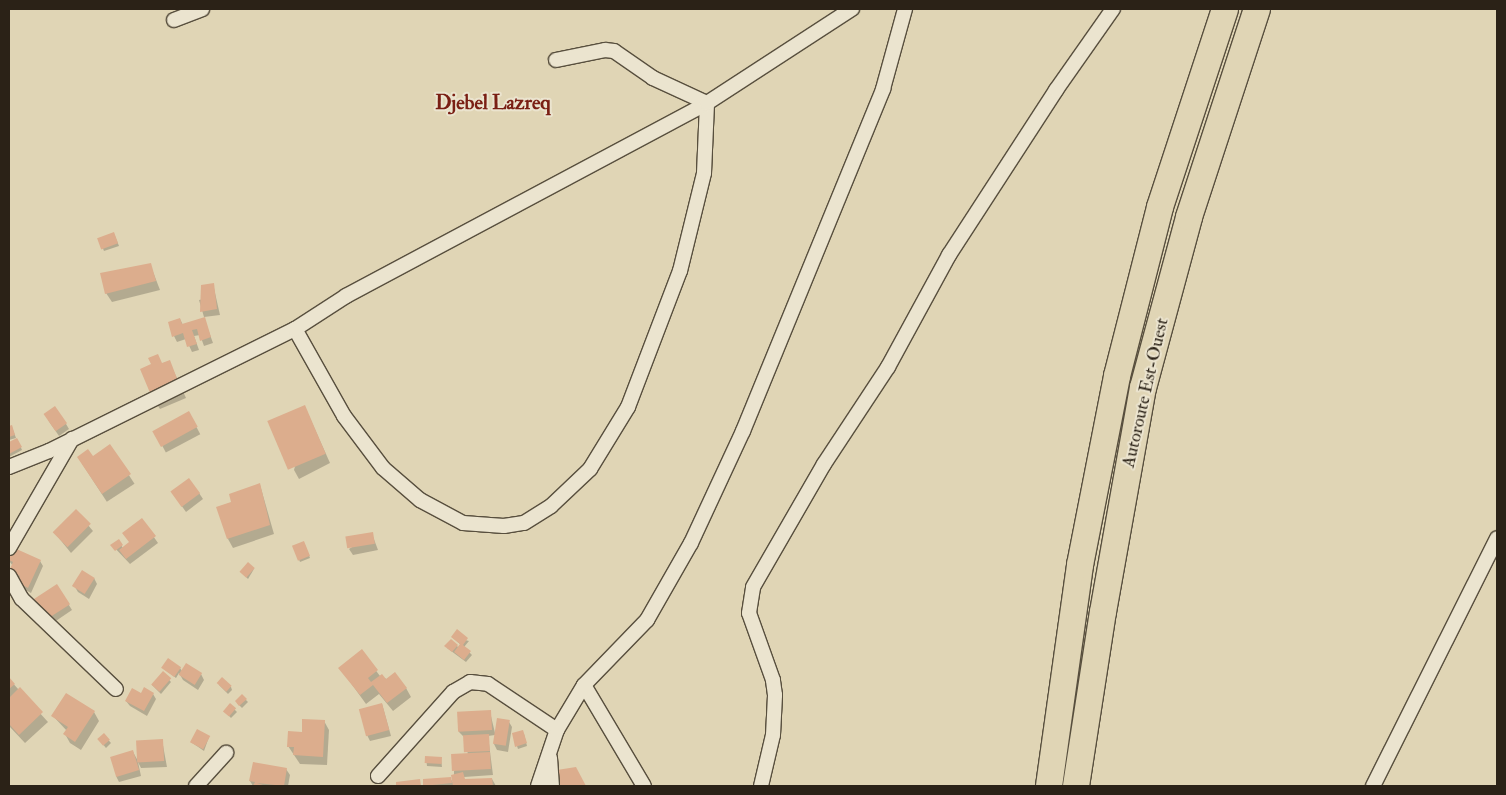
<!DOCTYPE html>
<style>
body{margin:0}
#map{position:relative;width:1506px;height:795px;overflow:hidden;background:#e0d5b5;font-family:"IM FELL Double Pica",serif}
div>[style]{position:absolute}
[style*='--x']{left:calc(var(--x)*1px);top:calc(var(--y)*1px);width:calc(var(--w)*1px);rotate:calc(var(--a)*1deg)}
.shadow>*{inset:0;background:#0003;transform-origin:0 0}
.building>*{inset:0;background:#dcad8d;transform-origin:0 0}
.roads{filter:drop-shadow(1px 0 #584f3e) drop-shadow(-1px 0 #584f3e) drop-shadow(0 1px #584f3e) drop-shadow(0 -1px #584f3e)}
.minor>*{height:14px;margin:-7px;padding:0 7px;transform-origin:7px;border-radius:7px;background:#ebe4cf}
.motorway>*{height:26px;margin:-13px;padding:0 13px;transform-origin:13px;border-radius:13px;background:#e0d5b5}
span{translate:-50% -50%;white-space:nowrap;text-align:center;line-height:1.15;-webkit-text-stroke:4px #ebe4cf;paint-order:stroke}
.street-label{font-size:18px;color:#2b2217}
.quarter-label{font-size:20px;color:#7a1f14;font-weight:700}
.frame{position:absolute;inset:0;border:10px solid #2b2217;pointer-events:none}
</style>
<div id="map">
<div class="shadow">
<div style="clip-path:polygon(115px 236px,119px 246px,104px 251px,99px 239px)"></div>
<div style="clip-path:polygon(150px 264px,160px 290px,112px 302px,106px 293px)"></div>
<div style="clip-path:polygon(213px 284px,220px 315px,204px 317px,199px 300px,204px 299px)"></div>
<div style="clip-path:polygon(204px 318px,213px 343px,204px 346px,200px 335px,194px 336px,199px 350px,192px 352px,186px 339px,177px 342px,174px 336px,180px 319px,183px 325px)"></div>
<div style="clip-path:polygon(169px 361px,186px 398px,160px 409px,154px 400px,162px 364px)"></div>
<div style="left:189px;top:413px;width:24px;height:39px;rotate:62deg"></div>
<div style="clip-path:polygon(309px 416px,330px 463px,299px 479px,294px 470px)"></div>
<div style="clip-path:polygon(48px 420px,66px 424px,69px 429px,59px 436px)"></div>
<div style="clip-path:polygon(9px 427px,12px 427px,16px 438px,9px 440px)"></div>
<div style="clip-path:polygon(17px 439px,22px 450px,9px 457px,9px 444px)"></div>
<div style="left:110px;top:446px;width:45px;height:33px;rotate:57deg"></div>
<div style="clip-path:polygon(260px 485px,274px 534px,233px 548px,228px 539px,233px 503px)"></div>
<div style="clip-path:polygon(199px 493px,203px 499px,186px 512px,176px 498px)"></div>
<div style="clip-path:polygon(76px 511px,93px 531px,71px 553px,54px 532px)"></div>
<div style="clip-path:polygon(142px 520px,158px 543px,130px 564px,112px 545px,118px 541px,123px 548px,130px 543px)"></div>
<div style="clip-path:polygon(372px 534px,378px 550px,353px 555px,349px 549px)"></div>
<div style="clip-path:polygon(305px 545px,310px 558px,300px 562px,294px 547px)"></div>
<div style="clip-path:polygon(12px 548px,40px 561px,43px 566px,31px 593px,22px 588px,20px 579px,14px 577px,13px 566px,9px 561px)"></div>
<div style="clip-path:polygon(254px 569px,248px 579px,243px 574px)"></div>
<div style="clip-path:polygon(94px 578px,97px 584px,89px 599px,78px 592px,75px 587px)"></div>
<div style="clip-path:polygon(57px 586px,72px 610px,47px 627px)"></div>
<div style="clip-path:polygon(452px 637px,469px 641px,464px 647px,472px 655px,466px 662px,447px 648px,451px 640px,459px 648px,461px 645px)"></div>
<div style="clip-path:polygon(361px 651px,380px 676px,406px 688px,411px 697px,393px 711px,379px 694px,366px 704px,340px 668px)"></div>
<div style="clip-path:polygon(163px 668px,180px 668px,182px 671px,201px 674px,204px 680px,198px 690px,183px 680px,179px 673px,176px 678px)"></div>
<div style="clip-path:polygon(163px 673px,171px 682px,161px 694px,152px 685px)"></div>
<div style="clip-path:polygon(9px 679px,48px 722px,25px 743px,9px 726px,9px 700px,12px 697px,9px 697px)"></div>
<div style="clip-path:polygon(219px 685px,231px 687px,232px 690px,228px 694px)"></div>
<div style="clip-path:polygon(153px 694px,156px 699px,147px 716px,130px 706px,126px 701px)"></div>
<div style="clip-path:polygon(242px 696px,248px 702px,242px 708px,237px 703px)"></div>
<div style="clip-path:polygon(382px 704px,391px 736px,370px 741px,367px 735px)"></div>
<div style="clip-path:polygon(230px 705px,237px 712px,231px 718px,226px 713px)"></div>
<div style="clip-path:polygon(94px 712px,99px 721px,81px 750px,70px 743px,65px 734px,67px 731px,53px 716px)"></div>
<div style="clip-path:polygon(490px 712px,495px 733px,509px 722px,512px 727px,508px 752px,497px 750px,494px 744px,495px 735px,488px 736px,493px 775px,464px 777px,464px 781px,492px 779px,496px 786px,424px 786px,424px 780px,450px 778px,454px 784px,454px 771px,468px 755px,465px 738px,459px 732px,458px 714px)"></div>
<div style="clip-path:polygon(324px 721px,329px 730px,327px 765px,300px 764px,288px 746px)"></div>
<div style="clip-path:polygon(524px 734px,527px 746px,518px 749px,517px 746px)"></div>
<div style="clip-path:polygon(104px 735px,111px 743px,106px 748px,100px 741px)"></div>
<div style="clip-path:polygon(209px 737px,204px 751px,191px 742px)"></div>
<div style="clip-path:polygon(162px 740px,167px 767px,141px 768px,138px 762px,141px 776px,119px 782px,116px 776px,133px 752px,138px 761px)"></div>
<div style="clip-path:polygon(426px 757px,441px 758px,442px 767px,427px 766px)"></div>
<div style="clip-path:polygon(286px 769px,290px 775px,288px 786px,253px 786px,250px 781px)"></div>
</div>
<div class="building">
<div style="left:114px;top:232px;width:12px;height:18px;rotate:70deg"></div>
<div style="clip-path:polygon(151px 263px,156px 281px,105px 294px,100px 273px)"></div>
<div style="clip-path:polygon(214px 283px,217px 309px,200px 312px,201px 285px)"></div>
<div style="clip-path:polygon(205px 317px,211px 337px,200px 341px,197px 329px,192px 330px,197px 344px,187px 347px,183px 333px,172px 337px,168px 322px,180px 318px,182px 324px)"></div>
<div style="clip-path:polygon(158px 354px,162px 363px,170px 360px,181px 389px,153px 400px,140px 369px,151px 364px,148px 358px)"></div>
<div style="left:305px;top:405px;width:53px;height:41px;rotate:67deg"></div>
<div style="left:55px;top:406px;width:21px;height:14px;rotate:55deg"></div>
<div style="left:189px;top:411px;width:18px;height:42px;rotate:61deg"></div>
<div style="clip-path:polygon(12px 425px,15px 435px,9px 437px,9px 426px)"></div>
<div style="clip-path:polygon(17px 438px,22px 447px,9px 454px,9px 442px)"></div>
<div style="clip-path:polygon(110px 444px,131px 474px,102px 494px,77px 457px,88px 449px,93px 456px)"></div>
<div style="left:189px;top:478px;width:19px;height:23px;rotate:54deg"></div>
<div style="clip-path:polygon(260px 483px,270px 525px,227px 539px,216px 507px,231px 502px,229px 494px)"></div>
<div style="left:76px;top:509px;width:21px;height:33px;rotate:45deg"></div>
<div style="clip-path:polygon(142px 518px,156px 536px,126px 559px,119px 550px,129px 542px,122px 533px)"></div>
<div style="left:373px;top:532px;width:12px;height:28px;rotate:81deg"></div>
<div style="clip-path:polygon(119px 539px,123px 545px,115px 551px,110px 545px)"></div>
<div style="left:304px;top:541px;width:16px;height:13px;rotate:68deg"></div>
<div style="clip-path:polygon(12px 547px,41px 560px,28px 588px,17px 582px,20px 576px,9px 571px,13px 562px,9px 560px)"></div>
<div style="left:248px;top:562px;width:9px;height:13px;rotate:41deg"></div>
<div style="left:82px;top:570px;width:15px;height:19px;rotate:32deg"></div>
<div style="left:57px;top:584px;width:24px;height:32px;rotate:57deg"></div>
<div style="clip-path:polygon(457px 629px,468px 638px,463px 645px,471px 651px,464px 660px,454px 652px,460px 644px,451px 637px)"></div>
<div style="clip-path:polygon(451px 639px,458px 645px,452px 652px,444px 646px)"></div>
<div style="clip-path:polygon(362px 649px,378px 670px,368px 678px,371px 682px,382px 674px,386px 679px,395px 672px,407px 688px,387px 703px,373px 685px,360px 695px,338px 668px)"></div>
<div style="left:168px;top:658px;width:16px;height:12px;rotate:35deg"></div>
<div style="left:186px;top:663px;width:19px;height:14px;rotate:32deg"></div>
<div style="left:163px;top:671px;width:11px;height:18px;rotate:41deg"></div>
<div style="clip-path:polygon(9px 677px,15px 684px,9px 689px)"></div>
<div style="left:222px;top:677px;width:13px;height:8px;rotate:42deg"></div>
<div style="clip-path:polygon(20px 687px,43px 712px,19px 735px,9px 724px,9px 698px)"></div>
<div style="clip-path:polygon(144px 687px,154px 693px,144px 711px,125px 701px,132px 688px,141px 693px)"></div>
<div style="clip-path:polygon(66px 693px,95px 711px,75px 742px,63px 734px,68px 727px,51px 716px)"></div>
<div style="clip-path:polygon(242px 694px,247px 699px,239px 706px,235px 701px)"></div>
<div style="left:230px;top:703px;width:8px;height:11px;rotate:40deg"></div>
<div style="left:382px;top:703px;width:28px;height:24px;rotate:75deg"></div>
<div style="left:491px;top:710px;width:20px;height:34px;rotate:87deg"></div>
<div style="left:497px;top:718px;width:13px;height:26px;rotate:9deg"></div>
<div style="clip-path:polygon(302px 719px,325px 720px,323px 757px,293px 755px,294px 747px,287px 747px,288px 731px,302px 732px)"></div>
<div style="left:197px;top:729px;width:15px;height:15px;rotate:28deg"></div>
<div style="clip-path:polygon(523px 730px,527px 743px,515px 747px,512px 733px)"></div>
<div style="left:104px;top:733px;width:9px;height:9px;rotate:49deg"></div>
<div style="left:489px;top:734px;width:17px;height:26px;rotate:87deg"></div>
<div style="left:163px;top:739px;width:22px;height:27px;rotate:87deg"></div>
<div style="left:133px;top:750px;width:21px;height:24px;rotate:73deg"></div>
<div style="left:490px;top:752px;width:17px;height:39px;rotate:87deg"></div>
<div style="left:425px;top:756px;width:17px;height:7px;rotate:3deg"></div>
<div style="clip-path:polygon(253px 762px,287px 768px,284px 786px,257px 783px,266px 786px,253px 786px,255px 782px,249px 781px)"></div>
<div style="clip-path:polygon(576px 767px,586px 786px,560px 786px,557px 770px)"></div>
<div style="clip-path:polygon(463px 772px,465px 779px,492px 778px,493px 786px,453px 786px,451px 775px)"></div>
<div style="clip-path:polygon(451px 777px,452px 783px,423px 786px,423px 779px)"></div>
<div style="clip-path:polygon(420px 779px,421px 786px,396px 786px,396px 782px)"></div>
</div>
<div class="roads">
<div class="minor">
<div style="--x:174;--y:20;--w:30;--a:-21"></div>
<div style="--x:295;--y:329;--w:100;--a:60.6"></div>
<div style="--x:344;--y:416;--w:65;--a:53.1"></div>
<div style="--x:383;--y:468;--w:49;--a:40.9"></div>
<div style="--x:420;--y:500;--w:49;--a:28.1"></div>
<div style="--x:463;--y:523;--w:41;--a:4.2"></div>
<div style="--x:504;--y:526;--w:20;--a:-9"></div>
<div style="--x:524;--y:523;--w:32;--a:-32"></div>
<div style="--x:551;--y:506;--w:54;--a:-43.5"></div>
<div style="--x:590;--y:469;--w:73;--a:-58.5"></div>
<div style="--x:628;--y:407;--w:146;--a:-69.1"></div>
<div style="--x:680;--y:271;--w:101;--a:-76.2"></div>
<div style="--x:704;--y:173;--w:70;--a:-87.5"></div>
<div style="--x:707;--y:103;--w:60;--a:-155.2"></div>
<div style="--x:653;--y:78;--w:47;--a:-145.3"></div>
<div style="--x:614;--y:51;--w:9;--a:-174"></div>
<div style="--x:605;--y:50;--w:50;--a:168.5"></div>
<div style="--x:9;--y:467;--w:43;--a:-21.8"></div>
<div style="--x:49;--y:451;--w:275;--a:-26.4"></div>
<div style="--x:295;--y:329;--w:61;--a:-32.9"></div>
<div style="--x:346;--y:296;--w:409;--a:-28.1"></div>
<div style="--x:707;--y:103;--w:173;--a:-33"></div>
<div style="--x:9;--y:548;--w:126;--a:-60"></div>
<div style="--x:9;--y:576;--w:26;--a:61"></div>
<div style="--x:22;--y:599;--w:130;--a:43.8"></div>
<div style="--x:584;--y:685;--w:117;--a:59.3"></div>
<div style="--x:550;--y:758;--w:28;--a:86"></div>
<div style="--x:378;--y:776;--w:113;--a:-48.2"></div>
<div style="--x:453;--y:692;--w:20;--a:-30"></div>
<div style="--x:470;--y:682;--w:18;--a:6"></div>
<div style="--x:488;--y:684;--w:83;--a:33.7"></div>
<div style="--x:196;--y:786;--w:45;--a:-47.7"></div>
<div style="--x:538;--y:786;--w:59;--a:-71.3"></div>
<div style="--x:557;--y:730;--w:52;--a:-59"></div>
<div style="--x:584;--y:685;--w:91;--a:-45.9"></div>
<div style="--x:647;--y:620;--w:89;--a:-60.3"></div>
<div style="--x:691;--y:543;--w:123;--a:-65.1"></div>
<div style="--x:743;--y:431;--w:370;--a:-67.7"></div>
<div style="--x:883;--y:89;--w:83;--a:-74.6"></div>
<div style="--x:761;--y:786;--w:52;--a:-76.8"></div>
<div style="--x:773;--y:735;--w:40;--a:-87.1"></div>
<div style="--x:775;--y:695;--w:15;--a:-98"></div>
<div style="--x:773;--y:680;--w:71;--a:-109.7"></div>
<div style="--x:749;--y:613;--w:26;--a:-81"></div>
<div style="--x:753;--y:587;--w:142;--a:-60"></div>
<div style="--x:824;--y:464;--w:116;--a:-56.6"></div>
<div style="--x:888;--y:367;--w:128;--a:-61.4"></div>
<div style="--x:949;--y:255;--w:197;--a:-57"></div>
<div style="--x:1056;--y:90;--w:99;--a:-54.9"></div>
<div style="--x:1373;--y:786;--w:277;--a:-63.4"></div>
</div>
<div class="motorway">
<div style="--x:1049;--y:786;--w:223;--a:-82"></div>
<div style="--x:1080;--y:565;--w:193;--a:-78.9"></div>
<div style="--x:1117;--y:376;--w:174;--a:-75.7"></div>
<div style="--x:1160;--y:207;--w:208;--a:-71.8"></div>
<div style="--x:1076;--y:786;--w:176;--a:-81.2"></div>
<div style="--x:1103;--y:612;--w:228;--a:-79.9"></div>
<div style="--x:1143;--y:388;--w:177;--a:-74.9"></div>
<div style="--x:1189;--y:217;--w:219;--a:-71.9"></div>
</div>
</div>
<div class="street-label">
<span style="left:1146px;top:393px;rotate:-77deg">Autoroute Est-Ouest</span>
</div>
<div class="quarter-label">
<span style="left:493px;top:102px">Djebel Lazreq</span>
</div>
<div class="frame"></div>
</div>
